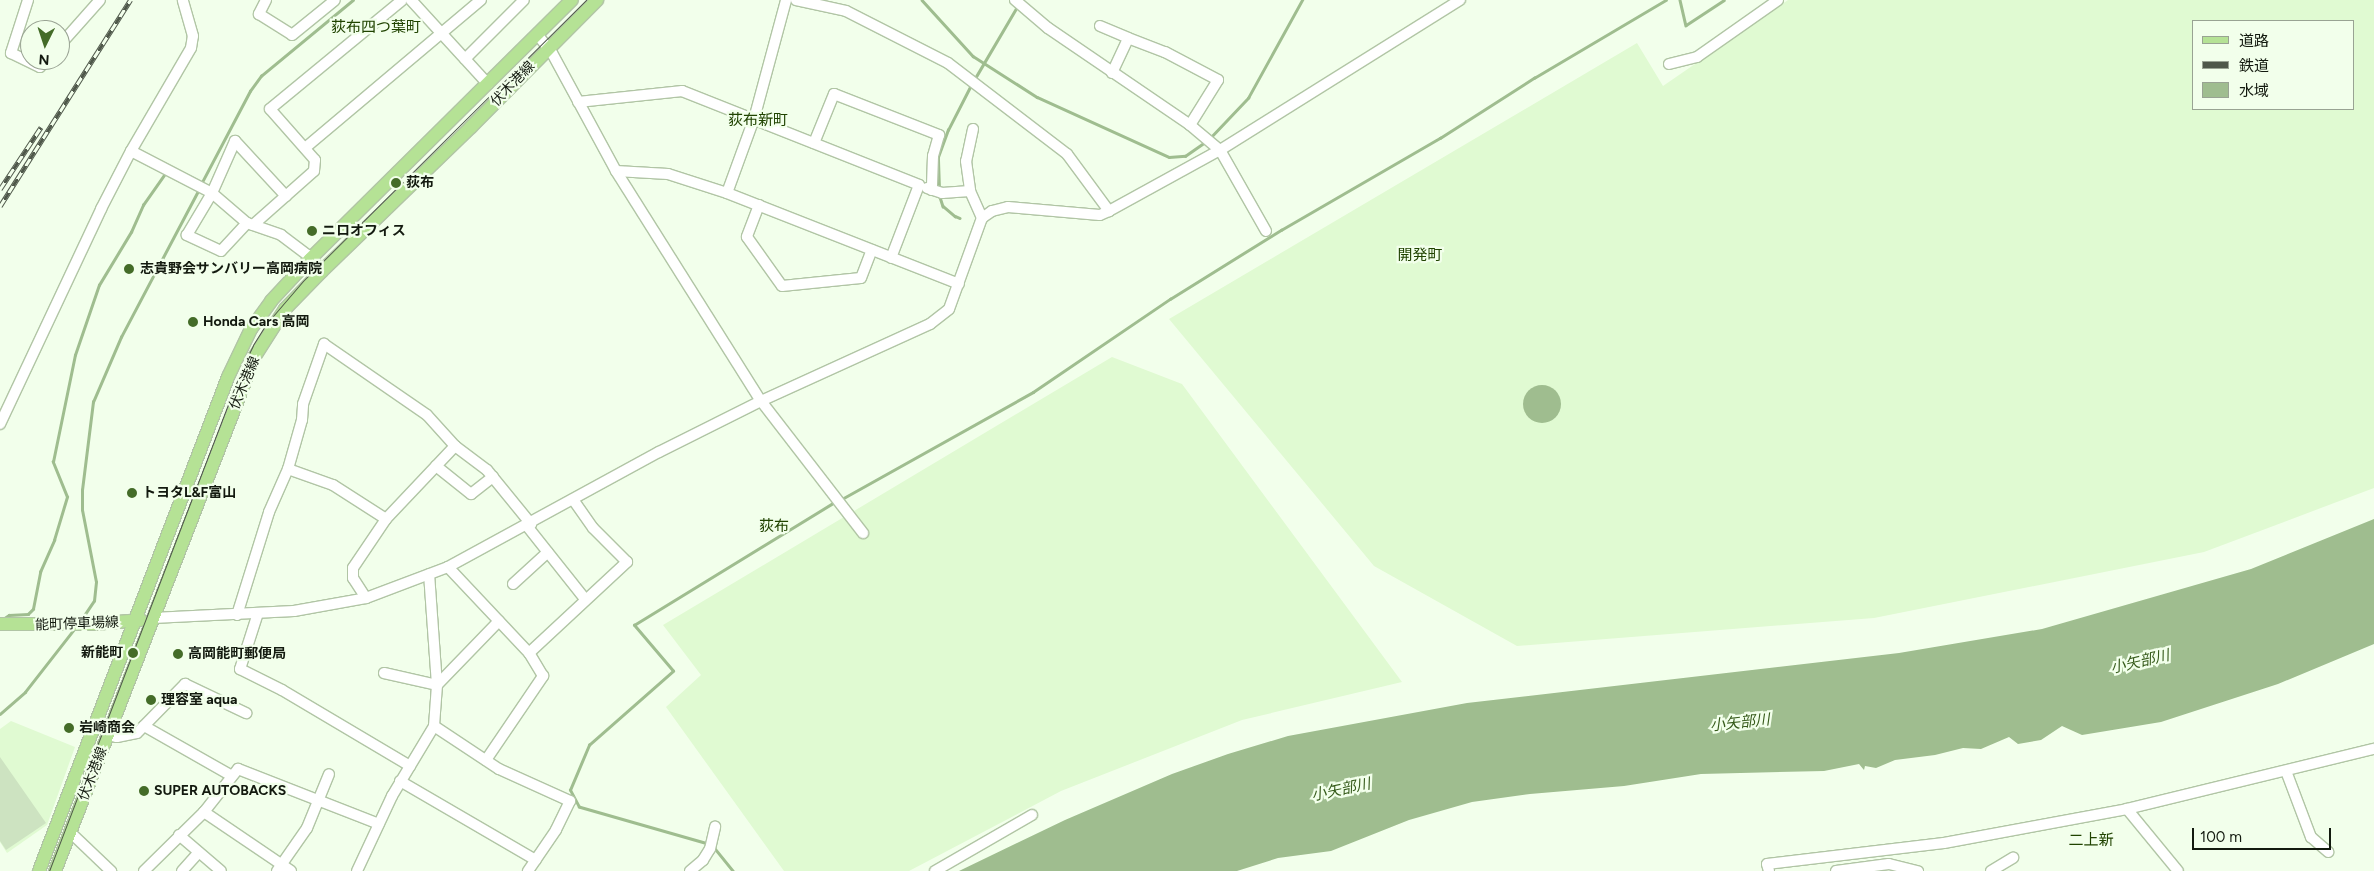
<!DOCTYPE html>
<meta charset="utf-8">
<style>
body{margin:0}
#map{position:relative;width:2374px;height:871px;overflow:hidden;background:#f2ffeb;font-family:Figtree,"Noto Sans JP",sans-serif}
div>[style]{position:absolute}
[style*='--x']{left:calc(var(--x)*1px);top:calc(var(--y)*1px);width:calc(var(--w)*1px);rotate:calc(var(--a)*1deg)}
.built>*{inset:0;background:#e0fad2}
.green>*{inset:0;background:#cde3c1}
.water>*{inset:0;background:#9fbd8f}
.round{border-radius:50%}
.stream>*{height:2.5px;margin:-1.25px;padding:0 1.25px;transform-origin:1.25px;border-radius:1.25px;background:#9fbd8f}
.roads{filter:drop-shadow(1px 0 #b1c5a5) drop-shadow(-1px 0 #b1c5a5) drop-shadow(0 1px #b1c5a5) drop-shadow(0 -1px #b1c5a5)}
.minor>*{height:10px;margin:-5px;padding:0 5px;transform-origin:5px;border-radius:5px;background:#fff}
.major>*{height:12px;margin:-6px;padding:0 6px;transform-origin:6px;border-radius:6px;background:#b5e295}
.tram>*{height:1px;margin:-0.5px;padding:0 0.5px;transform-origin:0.5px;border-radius:0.5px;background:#4f584a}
.rail>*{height:4.5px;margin-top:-2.25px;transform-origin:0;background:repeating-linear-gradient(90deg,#f2ffeb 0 8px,#4f584a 0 16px);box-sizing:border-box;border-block:1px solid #4f584a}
.dots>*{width:14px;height:14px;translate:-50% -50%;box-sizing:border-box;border:2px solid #f2ffeb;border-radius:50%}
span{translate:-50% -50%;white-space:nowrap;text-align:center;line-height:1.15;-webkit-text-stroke:4.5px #f2ffeb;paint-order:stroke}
.street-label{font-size:14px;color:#131a0f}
.poi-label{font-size:14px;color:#131a0f;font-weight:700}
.left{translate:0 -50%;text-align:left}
.right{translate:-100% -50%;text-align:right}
.neighbourhood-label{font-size:15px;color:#204300}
.water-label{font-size:15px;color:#365b1b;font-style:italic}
.legend{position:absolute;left:2192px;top:20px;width:162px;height:90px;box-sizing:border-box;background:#f2ffeb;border:1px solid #99a393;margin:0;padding:6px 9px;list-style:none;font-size:15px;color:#131a0f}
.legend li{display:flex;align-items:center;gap:10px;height:25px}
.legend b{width:25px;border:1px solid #99a393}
.north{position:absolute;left:20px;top:20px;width:50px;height:50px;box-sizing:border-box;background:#f2ffeb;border:1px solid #99a393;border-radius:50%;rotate:184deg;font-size:14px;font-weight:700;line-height:20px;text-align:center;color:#131a0f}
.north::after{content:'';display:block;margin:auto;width:18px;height:22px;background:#446c28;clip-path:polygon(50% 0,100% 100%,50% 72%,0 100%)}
.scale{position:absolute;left:2192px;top:828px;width:139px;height:22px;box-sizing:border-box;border:2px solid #131a0f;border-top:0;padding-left:6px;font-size:15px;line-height:18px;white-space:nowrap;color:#131a0f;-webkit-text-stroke:4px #f2ffeb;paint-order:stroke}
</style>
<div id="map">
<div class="built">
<div style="clip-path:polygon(evenodd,1788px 0,2374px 0,2374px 488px,2204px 552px,1874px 618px,1517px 646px,1374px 566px,1169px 319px,1637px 43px,1663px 86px,1788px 0,2193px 21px,2353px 21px,2353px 109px,2193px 109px,2193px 21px)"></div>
<div style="clip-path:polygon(1112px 357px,1182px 384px,1402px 682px,1242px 720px,1061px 791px,909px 871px,784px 871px,666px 707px,701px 675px,663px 625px)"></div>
<div style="clip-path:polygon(11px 721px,75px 747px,47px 825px,7px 853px,0 842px,0 729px)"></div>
</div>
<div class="green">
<div style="clip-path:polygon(0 757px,46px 823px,6px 850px,0 841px)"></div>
</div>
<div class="water">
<div class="round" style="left:1523px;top:385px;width:38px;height:38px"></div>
<div style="clip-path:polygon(2374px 519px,2374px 644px,2278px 684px,2161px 722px,2082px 735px,2062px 726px,2041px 740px,2018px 744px,2009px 737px,1981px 749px,1963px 748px,1935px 755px,1895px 760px,1876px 768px,1865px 766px,1864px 770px,1859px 764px,1824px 771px,1701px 774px,1624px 786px,1530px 794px,1472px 802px,1409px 820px,1331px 851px,1278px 858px,1237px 871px,959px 871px,1065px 820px,1172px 774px,1228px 754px,1288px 736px,1467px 703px,1899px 653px,2042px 629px,2251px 569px)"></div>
</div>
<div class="stream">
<div style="--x:922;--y:0;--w:76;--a:47.7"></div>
<div style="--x:973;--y:56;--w:76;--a:32.6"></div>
<div style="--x:1037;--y:97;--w:145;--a:24.4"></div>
<div style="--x:1169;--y:157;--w:16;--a:-4"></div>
<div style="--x:1185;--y:156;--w:24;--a:-35"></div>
<div style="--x:1680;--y:0;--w:26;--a:77"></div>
<div style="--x:1686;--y:25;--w:45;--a:-33.3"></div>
<div style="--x:974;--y:80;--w:87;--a:-59.6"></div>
<div style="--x:1209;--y:139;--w:57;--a:-46.4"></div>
<div style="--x:1248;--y:98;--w:112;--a:-61.1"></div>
<div style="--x:201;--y:184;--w:105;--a:-62.2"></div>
<div style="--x:250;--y:91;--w:19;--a:-54"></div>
<div style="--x:261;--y:76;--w:119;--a:-39.6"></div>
<div style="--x:939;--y:189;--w:32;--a:-92"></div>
<div style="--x:938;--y:157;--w:29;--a:-70"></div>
<div style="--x:948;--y:130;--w:51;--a:-62.9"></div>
<div style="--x:939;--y:194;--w:13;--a:72"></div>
<div style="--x:943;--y:206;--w:16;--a:40"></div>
<div style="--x:955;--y:216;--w:5;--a:22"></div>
<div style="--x:840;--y:500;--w:221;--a:-29.2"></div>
<div style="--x:1033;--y:392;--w:166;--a:-34.2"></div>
<div style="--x:1170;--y:299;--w:131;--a:-31.9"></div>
<div style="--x:1281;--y:230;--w:184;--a:-30.1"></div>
<div style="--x:1440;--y:138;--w:112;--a:-32.6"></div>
<div style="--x:1534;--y:78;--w:153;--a:-30.6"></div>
<div style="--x:3;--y:619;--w:7;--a:-34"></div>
<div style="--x:9;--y:615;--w:19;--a:-3"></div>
<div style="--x:28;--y:614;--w:7;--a:-45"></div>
<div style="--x:33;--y:609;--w:38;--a:-79"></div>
<div style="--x:40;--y:572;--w:35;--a:-66"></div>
<div style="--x:54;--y:540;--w:45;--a:-73.2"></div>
<div style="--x:67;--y:497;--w:38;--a:-112"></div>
<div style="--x:53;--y:462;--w:109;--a:-78.4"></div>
<div style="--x:75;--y:355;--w:74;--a:-71.1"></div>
<div style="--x:99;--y:285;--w:62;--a:-58.9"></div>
<div style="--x:131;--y:232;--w:30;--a:-66"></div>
<div style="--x:143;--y:205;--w:39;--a:-55"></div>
<div style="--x:81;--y:620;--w:23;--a:-56"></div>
<div style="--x:94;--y:601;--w:19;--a:-84"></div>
<div style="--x:96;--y:582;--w:73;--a:-101"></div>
<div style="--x:82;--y:510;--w:20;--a:-90"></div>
<div style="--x:82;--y:490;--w:89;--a:-82.9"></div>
<div style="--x:93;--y:402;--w:71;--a:-66.7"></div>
<div style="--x:121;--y:337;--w:167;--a:-62.2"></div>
<div style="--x:0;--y:714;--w:33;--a:-41"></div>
<div style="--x:25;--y:692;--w:81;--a:-52"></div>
<div style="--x:708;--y:844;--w:134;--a:-164"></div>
<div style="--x:579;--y:807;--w:19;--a:-118"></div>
<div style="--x:570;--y:790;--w:49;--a:-67.1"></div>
<div style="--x:589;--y:745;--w:112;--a:-41.4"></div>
<div style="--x:673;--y:671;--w:60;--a:-130.3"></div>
<div style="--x:634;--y:625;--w:236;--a:-31.5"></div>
<div style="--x:713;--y:846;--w:32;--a:51"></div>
</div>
<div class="roads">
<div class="minor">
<div style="--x:28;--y:0;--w:56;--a:107.8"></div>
<div style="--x:11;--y:53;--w:32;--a:26"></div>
<div style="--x:40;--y:67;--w:9;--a:-49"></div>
<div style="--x:266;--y:0;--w:16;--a:117"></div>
<div style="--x:259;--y:14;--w:39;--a:32"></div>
<div style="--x:292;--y:35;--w:55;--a:-39.1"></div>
<div style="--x:411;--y:0;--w:114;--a:47.5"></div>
<div style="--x:796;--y:0;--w:51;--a:12.4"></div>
<div style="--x:846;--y:11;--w:114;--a:27"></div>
<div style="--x:948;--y:63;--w:150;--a:37.4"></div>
<div style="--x:1067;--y:154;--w:71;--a:53.6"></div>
<div style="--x:1015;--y:0;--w:43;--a:40.3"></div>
<div style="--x:1048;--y:28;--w:172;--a:34.3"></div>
<div style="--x:1190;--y:125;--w:39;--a:40"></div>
<div style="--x:1220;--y:150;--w:93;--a:60.4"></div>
<div style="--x:1100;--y:26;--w:30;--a:23"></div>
<div style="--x:537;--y:34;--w:24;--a:52"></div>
<div style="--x:552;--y:53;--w:134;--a:61.5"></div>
<div style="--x:616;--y:171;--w:272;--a:57.8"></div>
<div style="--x:761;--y:401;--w:167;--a:52.3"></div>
<div style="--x:60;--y:45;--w:60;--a:-48.4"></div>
<div style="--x:465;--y:59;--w:83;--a:-45"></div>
<div style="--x:1669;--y:64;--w:29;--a:-14"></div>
<div style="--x:1697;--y:57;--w:99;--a:-35.1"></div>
<div style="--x:1112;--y:73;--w:38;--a:-65"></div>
<div style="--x:1128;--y:38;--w:40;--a:21"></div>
<div style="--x:1165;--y:52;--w:60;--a:27.8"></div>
<div style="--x:1218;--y:80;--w:53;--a:121.9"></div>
<div style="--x:578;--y:102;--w:105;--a:-6"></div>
<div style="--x:682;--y:91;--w:255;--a:21.6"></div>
<div style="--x:919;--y:185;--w:78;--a:111"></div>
<div style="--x:973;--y:129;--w:33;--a:102"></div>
<div style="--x:966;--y:161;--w:30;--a:82"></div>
<div style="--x:970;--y:191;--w:30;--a:66"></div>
<div style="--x:814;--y:143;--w:53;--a:-67.8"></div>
<div style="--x:834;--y:94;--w:113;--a:21.3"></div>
<div style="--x:939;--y:135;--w:22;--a:106"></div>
<div style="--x:933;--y:156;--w:34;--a:92"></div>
<div style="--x:305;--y:148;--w:230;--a:-40.1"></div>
<div style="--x:131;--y:151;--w:119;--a:-59.8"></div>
<div style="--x:191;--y:48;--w:12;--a:-81"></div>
<div style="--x:193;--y:36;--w:37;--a:-106"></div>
<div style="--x:616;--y:171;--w:52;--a:3.3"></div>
<div style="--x:668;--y:174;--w:62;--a:17.9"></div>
<div style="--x:727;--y:193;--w:249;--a:21.4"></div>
<div style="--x:927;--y:188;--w:16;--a:18"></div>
<div style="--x:942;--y:193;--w:28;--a:-4"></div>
<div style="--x:727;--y:193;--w:79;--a:-70"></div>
<div style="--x:754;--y:119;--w:123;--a:-74.9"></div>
<div style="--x:759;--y:205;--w:34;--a:111"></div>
<div style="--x:747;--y:237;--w:60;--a:54.5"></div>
<div style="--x:782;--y:286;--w:79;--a:-5.8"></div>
<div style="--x:861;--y:278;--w:30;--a:-69"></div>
<div style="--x:247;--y:223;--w:38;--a:133"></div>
<div style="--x:221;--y:251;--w:38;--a:-155"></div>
<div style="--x:187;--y:235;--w:49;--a:-59.2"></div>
<div style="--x:212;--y:193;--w:57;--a:-66.1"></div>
<div style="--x:235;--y:141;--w:75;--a:47.2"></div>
<div style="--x:253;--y:225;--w:81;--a:-41.5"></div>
<div style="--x:314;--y:171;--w:11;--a:-85"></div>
<div style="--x:315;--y:160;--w:68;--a:-131.4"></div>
<div style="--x:270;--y:109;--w:171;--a:-39.5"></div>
<div style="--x:0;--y:424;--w:238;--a:-64.8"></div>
<div style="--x:101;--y:209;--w:65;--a:-62.7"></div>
<div style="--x:131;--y:151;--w:91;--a:27.4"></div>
<div style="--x:212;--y:193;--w:46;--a:40.6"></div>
<div style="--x:247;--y:223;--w:36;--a:19"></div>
<div style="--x:281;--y:235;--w:34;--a:37"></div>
<div style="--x:308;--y:255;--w:21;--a:49"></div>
<div style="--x:455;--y:446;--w:40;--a:37"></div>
<div style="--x:487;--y:470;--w:70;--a:50.8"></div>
<div style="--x:436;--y:466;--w:45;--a:38.7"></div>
<div style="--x:471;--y:494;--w:28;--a:-38"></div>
<div style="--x:288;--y:469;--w:48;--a:19.6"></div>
<div style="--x:333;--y:485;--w:63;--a:32.7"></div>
<div style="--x:527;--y:526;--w:93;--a:51.5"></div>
<div style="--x:448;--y:567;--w:118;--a:46.7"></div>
<div style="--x:529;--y:653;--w:134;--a:-42.9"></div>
<div style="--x:627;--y:562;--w:48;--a:-135"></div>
<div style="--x:593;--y:528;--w:35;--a:-125"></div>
<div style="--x:513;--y:584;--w:47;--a:-42.4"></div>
<div style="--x:258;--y:613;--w:59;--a:107.8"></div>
<div style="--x:240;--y:669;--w:47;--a:26.6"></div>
<div style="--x:282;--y:690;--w:149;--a:30.7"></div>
<div style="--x:237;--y:615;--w:108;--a:-72.7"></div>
<div style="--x:269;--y:512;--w:47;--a:-66.2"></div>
<div style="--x:288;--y:469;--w:51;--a:-74.1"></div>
<div style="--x:302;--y:420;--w:16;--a:-86"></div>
<div style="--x:303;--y:404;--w:64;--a:-70.7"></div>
<div style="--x:324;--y:344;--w:125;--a:34.6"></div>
<div style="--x:427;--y:415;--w:42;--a:47.9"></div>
<div style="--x:455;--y:446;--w:100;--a:133.4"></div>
<div style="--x:386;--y:519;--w:59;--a:124"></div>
<div style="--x:353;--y:568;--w:10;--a:90"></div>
<div style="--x:353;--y:578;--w:24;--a:57"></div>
<div style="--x:153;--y:618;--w:141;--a:-2.8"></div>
<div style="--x:294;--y:611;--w:73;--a:-10.2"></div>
<div style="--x:366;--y:598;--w:88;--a:-20.7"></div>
<div style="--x:448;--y:567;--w:240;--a:-28.6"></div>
<div style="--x:659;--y:452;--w:114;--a:-26.6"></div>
<div style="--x:761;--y:401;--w:186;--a:-24.5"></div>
<div style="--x:930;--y:324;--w:24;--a:-38"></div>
<div style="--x:949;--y:309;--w:97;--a:-70.1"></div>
<div style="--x:982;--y:218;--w:12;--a:-35"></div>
<div style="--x:992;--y:211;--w:16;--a:-14"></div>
<div style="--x:1008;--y:207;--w:92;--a:5"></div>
<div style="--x:1100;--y:215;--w:10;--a:-24"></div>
<div style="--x:1109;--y:211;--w:127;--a:-28.8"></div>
<div style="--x:1220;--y:150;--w:283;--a:-32"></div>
<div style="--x:384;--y:673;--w:54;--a:12.8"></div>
<div style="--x:437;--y:685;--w:89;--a:-45.9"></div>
<div style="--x:144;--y:726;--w:101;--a:29.6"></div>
<div style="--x:434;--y:726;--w:78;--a:33.5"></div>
<div style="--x:499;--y:769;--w:78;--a:24.3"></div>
<div style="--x:570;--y:801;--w:32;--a:116"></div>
<div style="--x:556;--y:830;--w:50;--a:124.3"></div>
<div style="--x:108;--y:735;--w:9;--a:13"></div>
<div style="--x:117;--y:737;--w:20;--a:-11"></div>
<div style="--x:137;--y:733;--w:69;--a:-45.6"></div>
<div style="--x:185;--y:684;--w:68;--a:25.4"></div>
<div style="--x:486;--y:760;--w:102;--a:-55.8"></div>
<div style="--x:543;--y:676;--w:27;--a:-121"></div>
<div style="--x:2286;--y:771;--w:71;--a:69.3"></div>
<div style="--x:2311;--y:837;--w:23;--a:41"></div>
<div style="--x:400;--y:781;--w:157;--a:30.2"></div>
<div style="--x:2127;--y:809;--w:80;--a:50.6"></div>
<div style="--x:204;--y:812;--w:105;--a:34.1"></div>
<div style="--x:70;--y:832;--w:57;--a:43.6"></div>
<div style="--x:179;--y:835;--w:55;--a:40.6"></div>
<div style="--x:144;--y:871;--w:84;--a:-44.5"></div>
<div style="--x:204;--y:812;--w:55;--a:-51.7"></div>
<div style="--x:238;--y:769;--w:151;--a:21.3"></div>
<div style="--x:182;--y:871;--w:25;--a:-48"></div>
<div style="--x:277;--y:871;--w:52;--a:-55.1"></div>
<div style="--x:307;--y:828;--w:58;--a:-67.8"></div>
<div style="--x:357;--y:871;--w:83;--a:-65"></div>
<div style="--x:392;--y:796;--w:82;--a:-59"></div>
<div style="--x:434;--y:726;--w:41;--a:-85.8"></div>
<div style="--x:437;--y:685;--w:111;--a:-94.1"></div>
<div style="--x:690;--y:871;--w:17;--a:-40"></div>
<div style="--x:703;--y:860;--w:13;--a:-58"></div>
<div style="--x:710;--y:849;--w:23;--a:-77"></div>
<div style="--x:935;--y:871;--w:112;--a:-30"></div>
<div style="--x:1769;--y:871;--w:7;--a:-106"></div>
<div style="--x:1767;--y:864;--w:178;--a:-6.8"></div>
<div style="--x:1944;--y:843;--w:186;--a:-10.5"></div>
<div style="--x:2127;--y:809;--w:254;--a:-13.7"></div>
<div style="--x:1836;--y:871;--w:53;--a:-7.5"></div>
<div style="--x:1889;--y:864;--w:30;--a:14"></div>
<div style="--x:1991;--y:871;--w:26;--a:-31"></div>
</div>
<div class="major">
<div style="--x:0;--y:624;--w:94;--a:0"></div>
<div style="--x:94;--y:624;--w:47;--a:-4.9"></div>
<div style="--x:39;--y:871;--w:529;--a:-69.06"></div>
<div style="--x:228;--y:377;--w:53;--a:-64.4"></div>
<div style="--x:251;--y:329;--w:34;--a:-54"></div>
<div style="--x:271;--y:301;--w:57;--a:-47.1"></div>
<div style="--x:310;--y:259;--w:368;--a:-44.7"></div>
<div style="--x:55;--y:871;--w:552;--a:-68.78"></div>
<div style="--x:255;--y:356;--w:56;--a:-57.4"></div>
<div style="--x:285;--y:309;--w:53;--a:-45.8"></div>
<div style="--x:322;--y:271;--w:207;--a:-44"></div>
<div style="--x:471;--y:127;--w:179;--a:-45.2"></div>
</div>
</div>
<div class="tram">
<div style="--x:49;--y:871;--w:539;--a:-69.01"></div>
<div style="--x:242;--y:368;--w:25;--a:-64"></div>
<div style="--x:253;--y:345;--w:26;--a:-58"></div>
<div style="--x:267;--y:323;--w:55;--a:-49.4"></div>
<div style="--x:303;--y:281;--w:399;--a:-44.8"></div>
</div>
<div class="rail">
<div style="--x:0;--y:189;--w:74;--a:-56.5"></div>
<div style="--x:0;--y:206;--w:244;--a:-57.7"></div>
</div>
<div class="dots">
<div style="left:396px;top:183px;background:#446c28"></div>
<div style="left:312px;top:231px;background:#446c28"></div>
<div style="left:129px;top:269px;background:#446c28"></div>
<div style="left:193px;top:322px;background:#446c28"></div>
<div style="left:132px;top:493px;background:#446c28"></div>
<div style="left:133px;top:653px;background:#446c28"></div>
<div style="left:178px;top:654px;background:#446c28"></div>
<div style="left:151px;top:700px;background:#446c28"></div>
<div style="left:69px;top:728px;background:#446c28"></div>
<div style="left:144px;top:791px;background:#446c28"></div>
</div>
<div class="street-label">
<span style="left:513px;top:84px;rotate:-46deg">伏木港線</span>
<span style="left:245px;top:383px;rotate:-67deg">伏木港線</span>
<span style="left:77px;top:624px;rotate:-2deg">能町停車場線</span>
<span style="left:93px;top:774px;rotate:-69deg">伏木港線</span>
</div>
<div class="poi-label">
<span class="left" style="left:406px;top:183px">荻布</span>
<span class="left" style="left:322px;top:231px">ニロオフィス</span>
<span class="left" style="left:140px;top:269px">志貴野会サンバリー高岡病院</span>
<span class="left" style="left:203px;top:322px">Honda Cars 高岡</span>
<span class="left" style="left:142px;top:493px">トヨタL&amp;F富山</span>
<span class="right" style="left:123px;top:653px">新能町</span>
<span class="left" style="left:188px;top:654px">高岡能町郵便局</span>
<span class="left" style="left:161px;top:700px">理容室 aqua</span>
<span class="left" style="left:79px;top:728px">岩崎商会</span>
<span class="left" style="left:154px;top:791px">SUPER AUTOBACKS</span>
</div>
<div class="neighbourhood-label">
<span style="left:376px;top:28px">荻布四つ葉町</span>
<span style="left:758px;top:121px">荻布新町</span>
<span style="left:1420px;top:256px">開発町</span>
<span style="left:774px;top:527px">荻布</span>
<span style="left:2091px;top:841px">二上新</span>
</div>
<div class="water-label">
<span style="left:2140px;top:662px;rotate:-13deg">小矢部川</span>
<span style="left:1740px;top:723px;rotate:-6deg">小矢部川</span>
<span style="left:1341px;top:790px;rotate:-12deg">小矢部川</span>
</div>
<ul class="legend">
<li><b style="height:6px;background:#b5e295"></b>道路</li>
<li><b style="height:6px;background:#4f584a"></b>鉄道</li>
<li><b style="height:14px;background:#9fbd8f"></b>水域</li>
</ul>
<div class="north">N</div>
<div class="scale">100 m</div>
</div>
